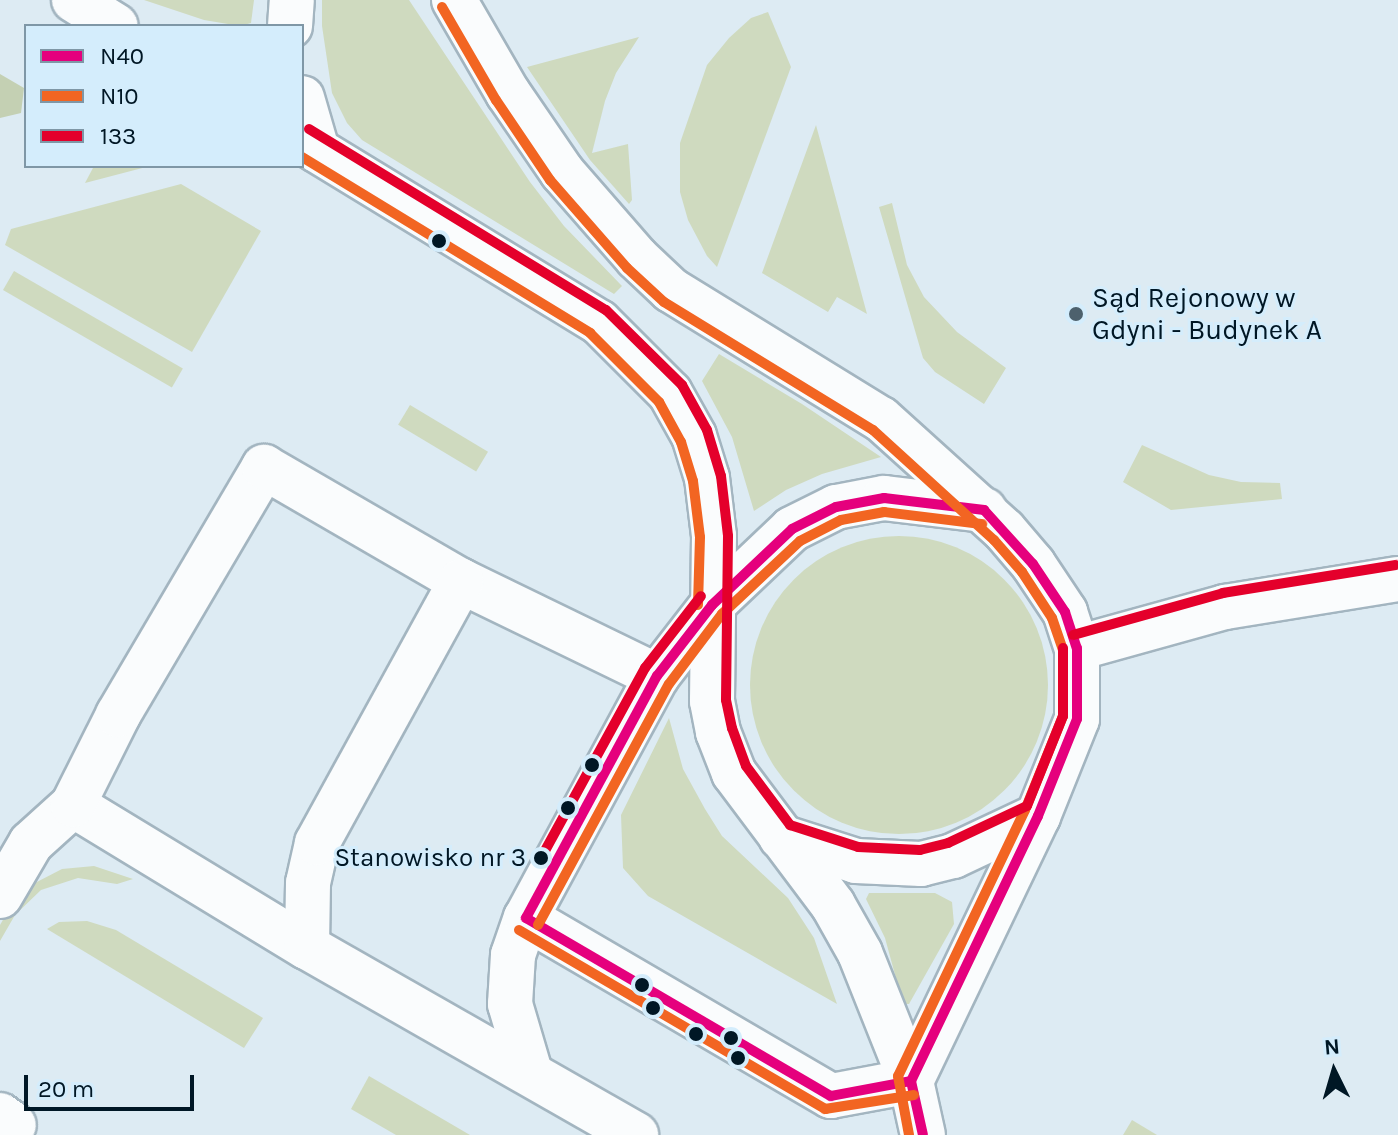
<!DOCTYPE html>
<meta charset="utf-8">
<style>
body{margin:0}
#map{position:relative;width:1398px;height:1135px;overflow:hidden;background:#ddebf3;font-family:Karla,sans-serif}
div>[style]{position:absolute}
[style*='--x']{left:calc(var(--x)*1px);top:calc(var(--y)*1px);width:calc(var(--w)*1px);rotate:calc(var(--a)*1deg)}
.green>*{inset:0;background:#cfdabf;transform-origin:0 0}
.round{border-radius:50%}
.forest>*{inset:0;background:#c4d0b3}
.roads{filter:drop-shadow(2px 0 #a3b5c0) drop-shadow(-2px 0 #a3b5c0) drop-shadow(0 2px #a3b5c0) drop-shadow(0 -2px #a3b5c0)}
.minor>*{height:44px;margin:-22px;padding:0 22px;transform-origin:22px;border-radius:22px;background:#fafcfd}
.major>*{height:44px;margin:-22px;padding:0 22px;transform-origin:22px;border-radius:22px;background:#fafcfd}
.bus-1>*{height:10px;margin:-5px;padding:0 5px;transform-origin:5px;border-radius:5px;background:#e5007d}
.bus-2>*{height:10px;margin:-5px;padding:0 5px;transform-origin:5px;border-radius:5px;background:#f26522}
.bus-3>*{height:10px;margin:-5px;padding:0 5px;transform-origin:5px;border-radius:5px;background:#e4002b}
.dots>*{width:22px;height:22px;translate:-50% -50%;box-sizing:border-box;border:4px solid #d4edfc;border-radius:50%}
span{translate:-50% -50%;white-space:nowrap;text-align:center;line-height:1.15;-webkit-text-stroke:6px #d4edfc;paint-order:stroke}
.bus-label{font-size:26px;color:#001725}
.right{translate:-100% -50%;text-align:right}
.poi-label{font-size:28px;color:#001725}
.left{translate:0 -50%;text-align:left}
.legend{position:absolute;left:24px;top:24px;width:280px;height:144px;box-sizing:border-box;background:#d4edfc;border:2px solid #7f97a6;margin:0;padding:10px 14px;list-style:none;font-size:24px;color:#001725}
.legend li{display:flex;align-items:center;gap:16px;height:40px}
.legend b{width:40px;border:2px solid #7f97a6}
.north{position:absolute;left:1294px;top:1031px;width:80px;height:80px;-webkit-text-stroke:6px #d4edfc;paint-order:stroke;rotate:355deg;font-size:22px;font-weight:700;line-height:32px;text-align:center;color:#001725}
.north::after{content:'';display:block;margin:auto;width:28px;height:36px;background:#001725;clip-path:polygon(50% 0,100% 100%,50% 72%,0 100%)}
.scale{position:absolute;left:24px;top:1075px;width:170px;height:36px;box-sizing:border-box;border:4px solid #001725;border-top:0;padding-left:10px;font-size:24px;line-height:28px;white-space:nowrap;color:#001725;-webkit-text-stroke:6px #d4edfc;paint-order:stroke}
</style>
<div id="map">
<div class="green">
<div style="clip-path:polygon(144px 0,254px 0,251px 23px,240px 26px,204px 20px)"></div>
<div style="clip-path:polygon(322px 0,409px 0,530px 182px,564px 226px,622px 286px,614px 294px,362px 140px,347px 123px,332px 93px,322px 26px)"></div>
<div style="clip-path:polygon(768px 12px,791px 67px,717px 267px,707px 256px,688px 220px,680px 192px,680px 143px,707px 65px,729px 38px,751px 18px)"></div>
<div style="clip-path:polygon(639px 37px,616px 73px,605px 101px,592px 153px,628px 144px,632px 200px,629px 204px,590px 160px,527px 67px)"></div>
<div style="clip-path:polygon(816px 125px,867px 314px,837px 297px,828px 312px,762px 273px)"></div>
<div style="clip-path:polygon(94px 166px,150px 166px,85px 183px)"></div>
<div style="clip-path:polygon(181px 184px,261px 231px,192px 352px,5px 245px,11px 229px)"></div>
<div style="clip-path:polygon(892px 203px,907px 265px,924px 297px,957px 332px,1006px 368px,984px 404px,935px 372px,923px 358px,879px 207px)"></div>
<div style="left:14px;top:271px;width:195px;height:22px;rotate:30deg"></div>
<div style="clip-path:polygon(719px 354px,802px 404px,881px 457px,822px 474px,786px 490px,754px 511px,732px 437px,702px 381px)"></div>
<div style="left:410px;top:405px;width:91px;height:23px;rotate:31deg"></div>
<div style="clip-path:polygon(1142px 445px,1209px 475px,1241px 482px,1280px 483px,1282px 499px,1171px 510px,1123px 482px)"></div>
<div class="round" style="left:750px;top:536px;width:298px;height:298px"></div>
<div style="clip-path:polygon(669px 718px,683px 769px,705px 809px,722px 836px,788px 898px,814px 938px,837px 1004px,648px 896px,623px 868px,621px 815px)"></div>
<div style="clip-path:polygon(94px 866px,133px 879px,117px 884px,78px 878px,41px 890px,15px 915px,0 941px,0 925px,15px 899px,31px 885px,62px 869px)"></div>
<div style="clip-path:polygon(869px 893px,935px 893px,952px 902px,954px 924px,909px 1004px,903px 1004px,885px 938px,866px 899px)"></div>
<div style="clip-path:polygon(87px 921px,116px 930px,263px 1018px,244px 1048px,47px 929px,59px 922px)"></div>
<div style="clip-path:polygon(369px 1076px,470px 1135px,396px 1135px,351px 1109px)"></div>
<div style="clip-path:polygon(1132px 1120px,1157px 1135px,1123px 1135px)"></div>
</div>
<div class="forest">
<div style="clip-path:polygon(0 74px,24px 88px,21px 113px,0 118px)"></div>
</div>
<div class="roads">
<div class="minor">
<div style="--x:290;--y:26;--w:26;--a:-86"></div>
<div style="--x:302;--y:98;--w:54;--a:73.9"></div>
<div style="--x:1077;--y:648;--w:154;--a:-15.5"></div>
<div style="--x:1225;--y:607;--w:175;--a:-9.2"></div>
<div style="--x:73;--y:805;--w:274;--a:31.3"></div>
<div style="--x:307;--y:947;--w:379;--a:29.7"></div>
<div style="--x:781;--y:837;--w:79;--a:17.7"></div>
<div style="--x:856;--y:861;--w:65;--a:2.6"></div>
<div style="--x:921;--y:864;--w:33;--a:-14"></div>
<div style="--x:953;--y:856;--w:94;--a:-25.2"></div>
<div style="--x:0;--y:896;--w:61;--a:-59.7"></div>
<div style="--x:31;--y:843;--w:57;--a:-42.1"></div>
<div style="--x:73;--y:805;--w:101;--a:-63.4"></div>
<div style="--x:118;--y:715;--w:288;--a:-59.5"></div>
<div style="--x:264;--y:467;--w:228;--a:30.1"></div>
<div style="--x:461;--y:581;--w:218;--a:25.9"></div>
<div style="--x:526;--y:918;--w:353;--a:30.3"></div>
<div style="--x:831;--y:1096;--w:81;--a:-10.6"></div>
<div style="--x:307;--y:947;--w:64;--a:-89.1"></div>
<div style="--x:308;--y:883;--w:41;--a:-77.3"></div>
<div style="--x:317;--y:843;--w:299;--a:-61.2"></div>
<div style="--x:530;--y:1072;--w:71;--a:-106.4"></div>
<div style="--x:510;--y:1004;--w:49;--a:-86.5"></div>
<div style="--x:513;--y:955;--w:39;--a:-71"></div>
<div style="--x:526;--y:918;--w:275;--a:-61.6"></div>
<div style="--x:657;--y:676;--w:90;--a:-52.2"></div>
<div style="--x:712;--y:605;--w:110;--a:-43.5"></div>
<div style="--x:792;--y:529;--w:49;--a:-26.6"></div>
<div style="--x:836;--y:507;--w:49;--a:-10.6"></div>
<div style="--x:884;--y:498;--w:101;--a:6.8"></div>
<div style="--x:0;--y:1115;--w:17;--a:36"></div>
</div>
<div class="major">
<div style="--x:74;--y:0;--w:49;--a:31.8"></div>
<div style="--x:454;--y:0;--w:108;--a:59.9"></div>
<div style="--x:508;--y:93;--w:96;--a:55.6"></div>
<div style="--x:562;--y:172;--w:114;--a:48.9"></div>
<div style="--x:637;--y:258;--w:47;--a:43.3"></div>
<div style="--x:671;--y:290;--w:246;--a:31.6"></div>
<div style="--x:881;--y:419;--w:166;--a:42.1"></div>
<div style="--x:1004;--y:530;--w:45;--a:49.5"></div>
<div style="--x:1033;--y:564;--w:58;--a:56.3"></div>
<div style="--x:1065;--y:612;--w:38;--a:72"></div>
<div style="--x:1077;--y:648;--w:71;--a:90"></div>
<div style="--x:1077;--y:719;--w:105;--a:111.9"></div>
<div style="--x:1038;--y:816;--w:294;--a:115.6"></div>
<div style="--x:302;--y:141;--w:348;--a:31.4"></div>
<div style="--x:599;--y:322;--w:100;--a:45"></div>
<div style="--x:670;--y:393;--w:49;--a:60.8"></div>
<div style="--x:694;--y:436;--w:44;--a:72.8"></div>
<div style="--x:707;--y:478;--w:58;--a:83.1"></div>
<div style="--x:714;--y:536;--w:165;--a:90.7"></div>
<div style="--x:712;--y:701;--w:32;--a:79"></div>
<div style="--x:718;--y:732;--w:44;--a:68.7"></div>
<div style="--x:734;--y:773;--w:165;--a:53.1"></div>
<div style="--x:833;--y:905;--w:55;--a:60.6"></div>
<div style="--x:860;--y:953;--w:138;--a:68.3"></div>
<div style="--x:911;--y:1081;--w:55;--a:77.5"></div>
</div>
</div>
<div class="bus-1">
<div style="--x:526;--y:918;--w:275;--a:-61.6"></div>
<div style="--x:657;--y:676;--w:90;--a:-52.2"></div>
<div style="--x:712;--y:605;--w:110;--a:-43.5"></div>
<div style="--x:792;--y:529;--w:49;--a:-26.6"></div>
<div style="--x:836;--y:507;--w:49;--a:-10.6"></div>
<div style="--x:884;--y:498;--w:101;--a:6.8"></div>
<div style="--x:984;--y:510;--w:73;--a:47.8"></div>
<div style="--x:1033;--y:564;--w:58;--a:56.3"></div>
<div style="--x:1065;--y:612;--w:38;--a:72"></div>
<div style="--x:1077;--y:648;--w:71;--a:90"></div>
<div style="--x:1077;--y:719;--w:105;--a:111.9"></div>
<div style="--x:1038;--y:816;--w:294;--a:115.6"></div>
<div style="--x:911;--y:1081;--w:55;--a:77.5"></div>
<div style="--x:526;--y:918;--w:353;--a:30.3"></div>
<div style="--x:831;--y:1096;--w:81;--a:-10.6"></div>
</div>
<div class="bus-2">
<div style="--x:442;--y:7;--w:108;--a:59.9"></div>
<div style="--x:496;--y:100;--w:97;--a:56"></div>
<div style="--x:550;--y:180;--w:117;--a:48.8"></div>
<div style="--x:627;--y:268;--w:50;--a:42.6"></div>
<div style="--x:664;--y:302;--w:245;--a:31.5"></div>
<div style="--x:873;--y:430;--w:164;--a:42.3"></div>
<div style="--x:994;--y:540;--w:43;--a:48.8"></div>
<div style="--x:1022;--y:572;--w:55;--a:56.9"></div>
<div style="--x:1052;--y:618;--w:34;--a:71"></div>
<div style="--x:1063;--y:650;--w:66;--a:90"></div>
<div style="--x:1063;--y:716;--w:101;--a:112"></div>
<div style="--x:1025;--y:810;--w:295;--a:115.5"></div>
<div style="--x:898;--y:1076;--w:60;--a:79.4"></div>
<div style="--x:302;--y:157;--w:338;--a:31.4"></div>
<div style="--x:590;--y:333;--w:98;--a:45"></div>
<div style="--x:659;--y:402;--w:46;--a:61.2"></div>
<div style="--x:681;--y:442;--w:41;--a:72.9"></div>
<div style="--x:693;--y:481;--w:56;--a:82.9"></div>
<div style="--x:700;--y:537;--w:68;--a:91.7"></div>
<div style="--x:538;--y:925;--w:274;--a:-61.5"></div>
<div style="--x:669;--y:684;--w:88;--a:-52.9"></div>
<div style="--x:722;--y:614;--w:107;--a:-43.1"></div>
<div style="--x:800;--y:541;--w:46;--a:-27.1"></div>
<div style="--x:841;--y:520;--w:44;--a:-10.5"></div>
<div style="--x:884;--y:512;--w:99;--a:7"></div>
<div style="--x:519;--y:930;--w:355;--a:30.3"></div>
<div style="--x:825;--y:1109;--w:90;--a:-8.9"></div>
</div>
<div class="bus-3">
<div style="--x:309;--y:129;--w:348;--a:31.4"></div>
<div style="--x:606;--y:310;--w:107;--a:44.6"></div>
<div style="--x:682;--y:385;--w:51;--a:60.9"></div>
<div style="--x:707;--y:430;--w:48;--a:73.1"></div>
<div style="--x:721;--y:476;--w:60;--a:83.3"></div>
<div style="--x:728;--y:536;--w:164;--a:90.7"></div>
<div style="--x:726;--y:700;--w:29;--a:78"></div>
<div style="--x:732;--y:728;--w:40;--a:69.8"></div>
<div style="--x:746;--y:766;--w:74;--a:53.3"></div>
<div style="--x:790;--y:825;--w:71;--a:17.9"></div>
<div style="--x:858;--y:847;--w:62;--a:2.8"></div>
<div style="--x:920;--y:850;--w:29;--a:-14"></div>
<div style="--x:948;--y:843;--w:87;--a:-25.1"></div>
<div style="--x:1027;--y:806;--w:97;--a:-68.2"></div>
<div style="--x:1063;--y:716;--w:68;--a:-90"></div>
<div style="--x:1073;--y:635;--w:156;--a:-15.6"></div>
<div style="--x:1223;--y:593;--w:175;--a:-9.2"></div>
<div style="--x:541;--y:858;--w:217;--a:-61.3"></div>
<div style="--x:645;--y:668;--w:91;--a:-52.1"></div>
</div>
<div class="dots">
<div style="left:439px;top:241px;background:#001725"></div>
<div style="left:1076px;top:314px;background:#4d616d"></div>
<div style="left:592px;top:765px;background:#001725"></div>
<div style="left:568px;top:808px;background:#001725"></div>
<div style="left:541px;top:858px;background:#001725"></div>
<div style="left:642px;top:985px;background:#001725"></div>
<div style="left:653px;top:1008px;background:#001725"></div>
<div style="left:696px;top:1034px;background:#001725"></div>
<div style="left:731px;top:1038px;background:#001725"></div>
<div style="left:738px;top:1058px;background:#001725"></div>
</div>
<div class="bus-label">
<span class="right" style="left:526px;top:858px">Stanowisko nr 3</span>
</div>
<div class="poi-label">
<span class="left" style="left:1092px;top:314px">Sąd Rejonowy w<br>Gdyni - Budynek A</span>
</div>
<ul class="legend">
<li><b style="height:10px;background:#e5007d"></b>N40</li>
<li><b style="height:10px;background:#f26522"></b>N10</li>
<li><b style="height:10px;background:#e4002b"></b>133</li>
</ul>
<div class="north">N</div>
<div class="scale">20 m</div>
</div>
